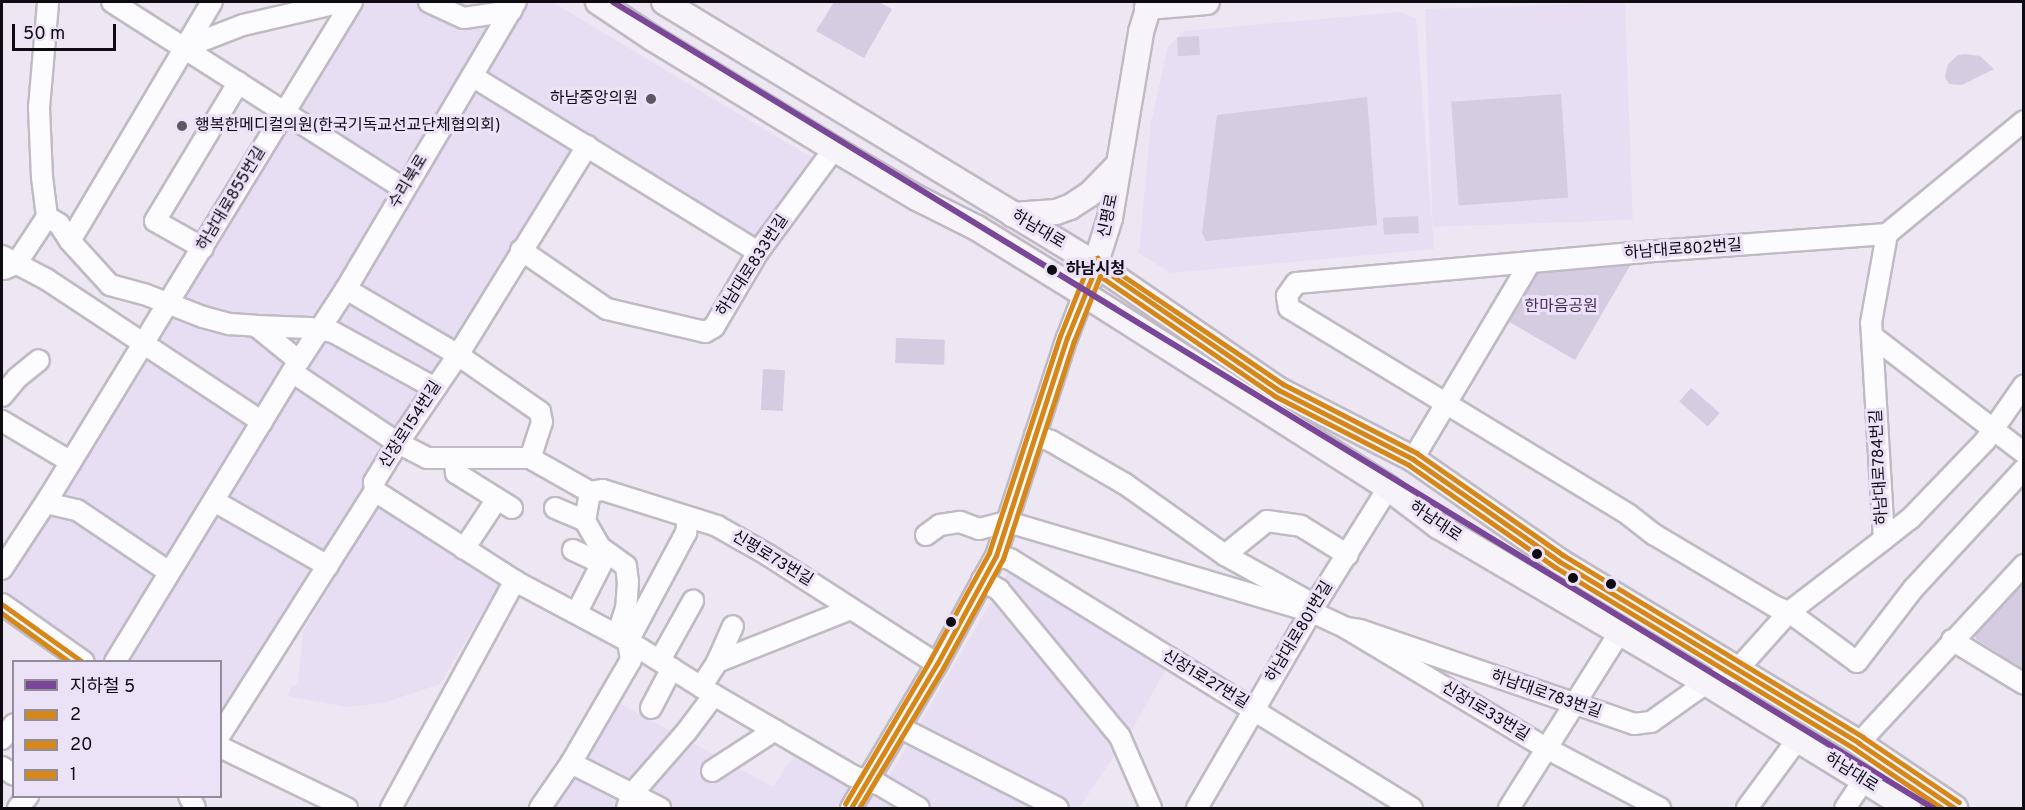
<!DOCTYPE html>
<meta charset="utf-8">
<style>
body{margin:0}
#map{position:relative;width:2025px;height:810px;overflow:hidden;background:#ece7f2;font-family:Overpass,"Noto Sans KR",sans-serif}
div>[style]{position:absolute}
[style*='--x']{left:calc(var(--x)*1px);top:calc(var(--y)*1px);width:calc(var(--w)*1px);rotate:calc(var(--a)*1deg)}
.built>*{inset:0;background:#e7def3;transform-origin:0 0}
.green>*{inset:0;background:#d6cce2;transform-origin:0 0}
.roads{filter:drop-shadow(2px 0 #bfbac4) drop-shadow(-2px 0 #bfbac4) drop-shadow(0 2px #bfbac4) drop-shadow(0 -2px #bfbac4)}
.minor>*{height:20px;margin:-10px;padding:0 10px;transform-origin:10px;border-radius:10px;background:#fcfbfd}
.major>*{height:24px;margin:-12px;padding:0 12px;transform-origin:12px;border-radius:12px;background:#f6f4f9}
.bus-1>*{height:4.5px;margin:-2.25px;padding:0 2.25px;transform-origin:2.25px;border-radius:2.25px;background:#d6871a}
.bus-2>*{height:4.5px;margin:-2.25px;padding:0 2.25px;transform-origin:2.25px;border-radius:2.25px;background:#d6871a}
.bus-3>*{height:4.5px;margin:-2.25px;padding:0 2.25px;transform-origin:2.25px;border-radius:2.25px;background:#d6871a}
.metro-1>*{height:6px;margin:-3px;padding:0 3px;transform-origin:3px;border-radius:3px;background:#794698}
.dots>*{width:16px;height:16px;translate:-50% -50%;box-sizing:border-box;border:3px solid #ebe2f7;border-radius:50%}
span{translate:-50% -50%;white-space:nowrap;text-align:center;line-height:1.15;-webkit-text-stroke:6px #ebe2f7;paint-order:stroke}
.poi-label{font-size:16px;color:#0e0b12}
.right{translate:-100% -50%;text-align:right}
.left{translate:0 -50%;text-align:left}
.street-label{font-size:16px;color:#0e0b12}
.stop-label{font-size:16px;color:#0e0b12;font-weight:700}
.park-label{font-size:16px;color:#472f5d}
.frame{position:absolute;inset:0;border:3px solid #0e0b12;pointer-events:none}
.legend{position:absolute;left:12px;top:660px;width:210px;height:138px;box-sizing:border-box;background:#ebe2f7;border:2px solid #938c9b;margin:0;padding:8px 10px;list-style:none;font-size:18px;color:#0e0b12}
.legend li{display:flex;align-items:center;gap:12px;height:30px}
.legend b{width:30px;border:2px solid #938c9b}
.scale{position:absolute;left:12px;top:24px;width:104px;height:27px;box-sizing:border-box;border:3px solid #0e0b12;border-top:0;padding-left:8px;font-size:18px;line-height:21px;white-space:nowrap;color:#0e0b12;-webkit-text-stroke:4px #ebe2f7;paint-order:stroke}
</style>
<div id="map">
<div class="built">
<div style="clip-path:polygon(357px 2px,552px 2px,816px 160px,759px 246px,586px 143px,221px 731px,220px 662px,95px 661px,71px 652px,2px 590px,2px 577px)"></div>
<div style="left:1625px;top:2px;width:218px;height:200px;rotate:88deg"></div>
<div style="clip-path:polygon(1399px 12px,1416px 18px,1434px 249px,1171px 273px,1139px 253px,1151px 123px,1168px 46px,1185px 31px)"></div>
<div style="clip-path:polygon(386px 507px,498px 574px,500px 584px,440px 684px,383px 703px,347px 707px,288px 696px,290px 688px,298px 684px,303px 631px,375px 511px)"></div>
<div style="clip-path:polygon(1013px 564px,1172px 658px,1133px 728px,1079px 808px,545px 808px,610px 698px,773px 787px,807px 735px,886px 782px)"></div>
</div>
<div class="green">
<div style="clip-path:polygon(834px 2px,879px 2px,892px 9px,864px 58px,816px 31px)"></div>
<div style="left:1199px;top:36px;width:19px;height:22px;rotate:87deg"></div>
<div style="clip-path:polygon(1965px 54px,1980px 56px,1994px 69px,1962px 85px,1949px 84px,1945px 77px,1948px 64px,1958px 55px)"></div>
<div style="left:1561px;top:94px;width:104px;height:110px;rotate:86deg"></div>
<div style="clip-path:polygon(1367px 97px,1377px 225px,1206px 241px,1202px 233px,1217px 115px)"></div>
<div style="left:1418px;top:216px;width:17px;height:35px;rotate:87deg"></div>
<div style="clip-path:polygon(1634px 259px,1575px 360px,1506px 320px,1536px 269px)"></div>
<div style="left:896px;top:338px;width:49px;height:25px;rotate:2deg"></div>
<div style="left:763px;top:369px;width:22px;height:41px;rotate:3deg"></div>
<div style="left:1691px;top:388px;width:38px;height:18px;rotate:41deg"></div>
<div style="clip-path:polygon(2023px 578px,2023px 669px,1976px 639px,1975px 629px)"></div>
</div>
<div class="roads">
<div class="minor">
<div style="--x:112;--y:2;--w:347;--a:32.6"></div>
<div style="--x:429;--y:2;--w:38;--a:25"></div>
<div style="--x:464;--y:18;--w:48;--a:-8.5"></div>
<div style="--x:186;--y:47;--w:61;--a:-21.1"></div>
<div style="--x:243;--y:25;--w:103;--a:-13"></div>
<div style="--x:472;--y:76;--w:336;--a:31.6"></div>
<div style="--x:2024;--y:121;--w:178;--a:140.5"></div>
<div style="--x:1887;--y:234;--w:244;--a:175.8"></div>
<div style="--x:1644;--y:252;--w:349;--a:174.9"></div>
<div style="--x:1296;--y:283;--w:16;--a:125"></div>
<div style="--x:1287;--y:296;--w:12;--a:81"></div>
<div style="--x:1289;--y:308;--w:398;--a:31.3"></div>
<div style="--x:1629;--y:515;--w:33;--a:38"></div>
<div style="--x:1655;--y:535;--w:139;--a:30.8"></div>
<div style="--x:1774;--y:606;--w:16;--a:22"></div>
<div style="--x:1789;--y:612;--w:84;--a:36.3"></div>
<div style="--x:1857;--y:662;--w:92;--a:-52.5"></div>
<div style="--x:1913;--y:589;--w:163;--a:-47.2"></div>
<div style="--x:47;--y:217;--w:14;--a:30"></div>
<div style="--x:59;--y:224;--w:20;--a:57"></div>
<div style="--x:70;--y:241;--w:59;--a:47.7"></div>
<div style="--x:110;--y:285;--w:35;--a:15"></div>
<div style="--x:144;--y:294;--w:63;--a:21.3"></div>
<div style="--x:203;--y:317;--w:28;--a:15"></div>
<div style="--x:230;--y:324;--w:26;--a:4"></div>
<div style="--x:256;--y:326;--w:55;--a:39.1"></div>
<div style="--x:70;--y:241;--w:278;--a:-59.3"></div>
<div style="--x:203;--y:248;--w:55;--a:-150.6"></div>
<div style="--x:155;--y:221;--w:162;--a:-58.9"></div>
<div style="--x:521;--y:250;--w:104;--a:34.5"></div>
<div style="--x:607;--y:309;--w:101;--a:13.2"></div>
<div style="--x:705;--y:332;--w:10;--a:-29"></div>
<div style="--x:714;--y:327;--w:87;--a:-59.6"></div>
<div style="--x:758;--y:252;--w:128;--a:-53.6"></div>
<div style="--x:2;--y:256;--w:50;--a:27.6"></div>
<div style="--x:46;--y:279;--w:259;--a:33.5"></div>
<div style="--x:4;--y:269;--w:13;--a:-23"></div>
<div style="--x:16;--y:264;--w:56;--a:-56.6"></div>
<div style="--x:47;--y:217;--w:40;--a:-97.1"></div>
<div style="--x:42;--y:177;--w:69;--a:-92.5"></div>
<div style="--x:39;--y:108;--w:106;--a:-85.1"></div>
<div style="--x:346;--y:289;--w:130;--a:30.5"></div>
<div style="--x:458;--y:355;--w:100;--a:34.8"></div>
<div style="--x:540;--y:412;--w:10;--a:79"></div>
<div style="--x:542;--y:422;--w:38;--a:108"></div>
<div style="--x:530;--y:458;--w:69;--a:29.5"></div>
<div style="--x:590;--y:492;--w:13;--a:-9"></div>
<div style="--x:603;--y:490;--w:120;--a:17.5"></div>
<div style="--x:717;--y:526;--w:59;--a:29.6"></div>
<div style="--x:768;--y:555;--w:201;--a:32.8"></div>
<div style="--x:256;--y:326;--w:54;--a:2.1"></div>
<div style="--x:310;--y:328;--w:23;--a:10"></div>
<div style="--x:333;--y:332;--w:116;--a:28.8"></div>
<div style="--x:1872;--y:336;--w:192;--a:37.6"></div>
<div style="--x:292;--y:372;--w:128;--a:33.8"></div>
<div style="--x:398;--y:443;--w:33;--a:27"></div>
<div style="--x:427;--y:458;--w:103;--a:0"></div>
<div style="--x:2;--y:396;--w:23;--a:-50"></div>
<div style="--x:17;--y:378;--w:28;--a:-39"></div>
<div style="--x:2;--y:421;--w:80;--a:30.7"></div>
<div style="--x:1035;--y:435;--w:17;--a:21"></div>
<div style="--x:1051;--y:441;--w:86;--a:30.2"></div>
<div style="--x:1125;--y:484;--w:123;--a:35.4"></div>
<div style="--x:1225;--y:555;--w:101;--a:29.1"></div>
<div style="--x:1413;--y:459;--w:228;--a:-59.2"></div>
<div style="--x:455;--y:460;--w:13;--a:86"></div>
<div style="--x:456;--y:473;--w:66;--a:32"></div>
<div style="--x:375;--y:491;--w:166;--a:32.7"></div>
<div style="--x:515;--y:581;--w:128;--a:28"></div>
<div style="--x:628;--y:641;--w:102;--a:32.1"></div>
<div style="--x:714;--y:695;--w:161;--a:30.2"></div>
<div style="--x:853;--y:776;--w:28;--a:18"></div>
<div style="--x:880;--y:785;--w:45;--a:30.5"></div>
<div style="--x:214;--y:501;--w:131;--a:29.7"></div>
<div style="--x:46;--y:503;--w:32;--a:13"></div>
<div style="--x:77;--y:510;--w:111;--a:34"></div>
<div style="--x:555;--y:508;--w:33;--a:23"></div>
<div style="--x:585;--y:521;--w:29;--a:-80"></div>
<div style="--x:585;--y:521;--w:30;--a:60"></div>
<div style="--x:600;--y:547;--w:32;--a:36"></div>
<div style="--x:626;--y:566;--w:16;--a:83"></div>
<div style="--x:628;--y:582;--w:26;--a:94"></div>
<div style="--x:626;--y:608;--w:28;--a:108"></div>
<div style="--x:926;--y:535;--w:17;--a:-36"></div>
<div style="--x:940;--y:525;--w:20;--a:-9"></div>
<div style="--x:960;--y:522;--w:20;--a:20"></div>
<div style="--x:979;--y:529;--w:30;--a:-14"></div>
<div style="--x:1008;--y:522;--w:317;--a:16.5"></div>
<div style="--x:1312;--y:612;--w:38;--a:25"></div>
<div style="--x:1346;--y:628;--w:233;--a:31"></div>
<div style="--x:1546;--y:748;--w:129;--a:27.8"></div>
<div style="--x:1884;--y:539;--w:33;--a:-38"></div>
<div style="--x:1910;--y:519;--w:108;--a:-46.1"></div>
<div style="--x:1985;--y:441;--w:68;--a:-55.1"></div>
<div style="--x:464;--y:549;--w:60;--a:-56.6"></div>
<div style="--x:573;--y:550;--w:23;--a:25"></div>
<div style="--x:594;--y:560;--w:15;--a:-28"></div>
<div style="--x:607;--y:553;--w:66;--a:117"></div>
<div style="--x:1225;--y:555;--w:54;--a:-39"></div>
<div style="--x:1267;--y:521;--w:34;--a:8"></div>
<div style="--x:1301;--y:526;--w:55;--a:31.7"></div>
<div style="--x:996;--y:556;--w:14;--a:12"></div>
<div style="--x:1010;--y:559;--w:473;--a:31.8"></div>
<div style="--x:2;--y:569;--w:87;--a:-56.7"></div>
<div style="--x:50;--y:496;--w:579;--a:-58.56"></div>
<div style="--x:982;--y:580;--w:20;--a:30"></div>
<div style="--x:999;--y:590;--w:190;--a:50.5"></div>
<div style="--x:1120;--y:737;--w:77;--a:66.4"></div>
<div style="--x:2;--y:604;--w:100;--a:35.3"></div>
<div style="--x:1346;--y:628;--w:14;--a:8"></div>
<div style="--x:1360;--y:630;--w:290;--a:18.9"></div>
<div style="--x:1634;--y:724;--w:17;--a:-7"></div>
<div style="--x:1651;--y:722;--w:67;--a:-35.3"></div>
<div style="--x:1706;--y:683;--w:34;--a:-23"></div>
<div style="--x:1737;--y:670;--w:78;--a:-48.1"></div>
<div style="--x:1789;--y:612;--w:120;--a:-37.5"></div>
<div style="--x:1884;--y:539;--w:216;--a:-93.4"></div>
<div style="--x:1871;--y:323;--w:90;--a:-79.8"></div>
<div style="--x:1952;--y:640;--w:84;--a:31.4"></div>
<div style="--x:660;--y:660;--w:68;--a:-60.8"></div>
<div style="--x:115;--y:662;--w:353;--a:-58.6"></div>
<div style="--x:299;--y:361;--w:86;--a:-56.9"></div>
<div style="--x:346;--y:289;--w:334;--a:-59.4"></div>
<div style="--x:717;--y:662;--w:39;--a:-66"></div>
<div style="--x:701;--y:687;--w:30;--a:-57"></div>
<div style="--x:717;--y:662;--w:144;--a:-21.6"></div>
<div style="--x:651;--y:708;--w:45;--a:-62.3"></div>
<div style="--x:899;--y:727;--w:178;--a:27"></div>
<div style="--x:220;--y:735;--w:289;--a:-57.6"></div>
<div style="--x:375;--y:491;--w:9;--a:-96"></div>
<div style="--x:374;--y:482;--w:46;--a:-58.4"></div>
<div style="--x:398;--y:443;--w:107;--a:-55.7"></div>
<div style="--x:458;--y:355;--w:246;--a:-58.3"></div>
<div style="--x:2;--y:739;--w:19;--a:-51"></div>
<div style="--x:1859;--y:743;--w:243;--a:-47.2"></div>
<div style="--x:220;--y:747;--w:141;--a:25.7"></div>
<div style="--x:571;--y:763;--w:100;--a:26.8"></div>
<div style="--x:2;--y:767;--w:14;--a:34"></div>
<div style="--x:712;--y:771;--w:75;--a:-33.1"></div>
<div style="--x:189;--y:796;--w:13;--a:63"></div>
<div style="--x:18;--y:808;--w:16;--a:-50"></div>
<div style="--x:391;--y:808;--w:259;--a:-61.4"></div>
<div style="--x:540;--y:808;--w:55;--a:-55.4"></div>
<div style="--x:571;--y:763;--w:119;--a:-59.8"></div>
<div style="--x:631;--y:660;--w:19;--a:-99"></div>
<div style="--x:628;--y:641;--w:123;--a:-61.8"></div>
<div style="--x:686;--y:533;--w:15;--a:-82"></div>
<div style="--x:627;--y:808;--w:15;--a:-70"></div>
<div style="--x:632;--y:794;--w:84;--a:-48.9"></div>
<div style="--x:687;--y:731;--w:45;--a:-53.1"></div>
<div style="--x:851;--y:808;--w:168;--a:-59.2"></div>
<div style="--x:937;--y:664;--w:123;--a:-61.4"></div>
<div style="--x:996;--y:556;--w:229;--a:-72"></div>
<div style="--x:1067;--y:338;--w:47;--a:-68.9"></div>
<div style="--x:1197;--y:808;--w:235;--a:-59.8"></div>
<div style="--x:1315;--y:605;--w:138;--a:-58"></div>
<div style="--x:1509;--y:808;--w:207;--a:-57.8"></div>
<div style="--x:1747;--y:808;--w:84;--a:-53.7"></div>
<div style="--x:1845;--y:808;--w:32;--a:-56"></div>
</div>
<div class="major">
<div style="--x:598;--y:2;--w:65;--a:33.7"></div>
<div style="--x:652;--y:38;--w:213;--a:31.4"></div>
<div style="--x:834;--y:149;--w:96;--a:30.6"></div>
<div style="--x:917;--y:198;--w:67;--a:26.6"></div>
<div style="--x:977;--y:228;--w:126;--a:31.7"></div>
<div style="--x:1084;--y:294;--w:361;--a:32.5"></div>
<div style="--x:1388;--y:488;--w:63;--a:37.2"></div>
<div style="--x:1438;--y:526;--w:311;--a:30.4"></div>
<div style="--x:1706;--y:683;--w:238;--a:31.7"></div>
<div style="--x:664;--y:2;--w:507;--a:31.27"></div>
<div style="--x:1097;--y:265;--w:221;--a:34.5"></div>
<div style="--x:1279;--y:390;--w:151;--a:27.2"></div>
<div style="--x:1413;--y:459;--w:178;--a:34.9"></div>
<div style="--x:1559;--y:561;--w:351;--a:31.2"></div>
<div style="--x:1859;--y:743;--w:116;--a:34.1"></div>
<div style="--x:1147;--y:7;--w:60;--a:-4.8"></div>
<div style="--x:1013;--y:215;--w:43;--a:-4"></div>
<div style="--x:1056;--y:212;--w:15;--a:-20"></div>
<div style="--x:1070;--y:207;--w:24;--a:-33"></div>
<div style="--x:1090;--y:194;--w:40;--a:-46"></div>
<div style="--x:1091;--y:278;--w:63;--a:-72.4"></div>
<div style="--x:1110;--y:218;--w:189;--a:-80.5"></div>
<div style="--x:1141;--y:32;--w:31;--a:-73"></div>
</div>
</div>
<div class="bus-1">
<div style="--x:2;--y:604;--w:100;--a:35.6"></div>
<div style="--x:851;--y:808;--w:168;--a:-59.2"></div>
<div style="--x:937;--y:664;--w:123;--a:-61.4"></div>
<div style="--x:996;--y:556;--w:229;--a:-72"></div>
<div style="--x:1067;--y:338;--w:79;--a:-67.7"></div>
<div style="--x:1097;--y:265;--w:221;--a:34.5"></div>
<div style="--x:1279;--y:390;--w:151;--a:27.2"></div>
<div style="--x:1413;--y:459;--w:178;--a:34.9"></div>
<div style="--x:1559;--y:561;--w:351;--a:31.2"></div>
<div style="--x:1859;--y:743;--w:116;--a:34.1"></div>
</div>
<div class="bus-2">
<div style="--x:2;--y:613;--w:84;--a:35.8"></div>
<div style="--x:859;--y:808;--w:163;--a:-59"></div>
<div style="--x:943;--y:668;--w:124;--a:-61.2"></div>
<div style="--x:1003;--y:559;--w:229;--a:-72"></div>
<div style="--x:1074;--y:341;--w:70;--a:-68.2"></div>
<div style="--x:1100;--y:276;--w:212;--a:34.4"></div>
<div style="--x:1275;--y:396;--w:151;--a:27.2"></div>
<div style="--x:1409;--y:465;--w:178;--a:34.9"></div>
<div style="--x:1555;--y:567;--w:351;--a:31.2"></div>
<div style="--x:1855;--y:749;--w:105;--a:34.1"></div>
</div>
<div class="bus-3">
<div style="--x:845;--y:804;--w:167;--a:-59.4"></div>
<div style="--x:930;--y:660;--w:122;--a:-61.1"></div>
<div style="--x:989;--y:553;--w:228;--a:-71.9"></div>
<div style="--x:1060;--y:336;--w:81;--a:-68.2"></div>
<div style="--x:1090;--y:261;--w:8;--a:-23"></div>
<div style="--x:1097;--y:258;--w:225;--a:34.1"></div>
<div style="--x:1283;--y:384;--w:151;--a:27.2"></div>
<div style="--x:1417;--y:453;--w:178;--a:34.9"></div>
<div style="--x:1563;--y:555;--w:351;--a:31.2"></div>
<div style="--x:1863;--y:737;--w:116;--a:34.1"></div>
</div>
<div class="metro-1">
<div style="--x:613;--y:2;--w:1547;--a:31.41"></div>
</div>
<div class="dots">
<div style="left:651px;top:99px;background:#5c5860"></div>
<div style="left:182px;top:126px;background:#5c5860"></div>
<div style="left:1052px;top:270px;background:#0e0b12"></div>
<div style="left:1537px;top:554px;background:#0e0b12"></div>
<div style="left:1573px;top:578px;background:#0e0b12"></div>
<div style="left:1611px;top:584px;background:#0e0b12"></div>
<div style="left:951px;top:622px;background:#0e0b12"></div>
</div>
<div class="poi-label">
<span class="right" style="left:638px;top:99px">하남중앙의원</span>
<span class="left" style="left:195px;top:126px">행복한메디컬의원(한국기독교선교단체협의회)</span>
</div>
<div class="street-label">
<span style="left:409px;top:182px;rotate:-59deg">수리북로</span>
<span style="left:232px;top:199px;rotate:-59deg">하남대로855번길</span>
<span style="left:1109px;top:216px;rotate:-78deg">신평로</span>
<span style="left:1038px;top:230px;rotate:31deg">하남대로</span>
<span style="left:1683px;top:250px;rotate:-4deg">하남대로802번길</span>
<span style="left:753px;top:266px;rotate:-57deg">하남대로833번길</span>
<span style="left:411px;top:425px;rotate:-57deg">신장로154번길</span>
<span style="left:1880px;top:467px;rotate:-93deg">하남대로784번길</span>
<span style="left:1435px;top:522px;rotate:34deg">하남대로</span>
<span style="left:772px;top:559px;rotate:31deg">신평로73번길</span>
<span style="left:1300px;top:632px;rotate:-59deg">하남대로801번길</span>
<span style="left:1205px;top:680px;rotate:31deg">신장1로27번길</span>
<span style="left:1546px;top:695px;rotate:19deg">하남대로783번길</span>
<span style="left:1485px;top:712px;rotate:31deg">신장1로33번길</span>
<span style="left:1851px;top:773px;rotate:32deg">하남대로</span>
</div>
<div class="stop-label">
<span class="left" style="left:1066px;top:270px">하남시청</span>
</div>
<div class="park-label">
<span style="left:1561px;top:307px">한마음공원</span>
</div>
<div class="frame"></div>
<ul class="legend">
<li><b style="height:8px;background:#794698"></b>지하철 5</li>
<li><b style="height:8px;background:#d6871a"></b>2</li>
<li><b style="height:8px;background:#d6871a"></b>20</li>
<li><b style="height:8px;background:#d6871a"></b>1</li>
</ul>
<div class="scale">50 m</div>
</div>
